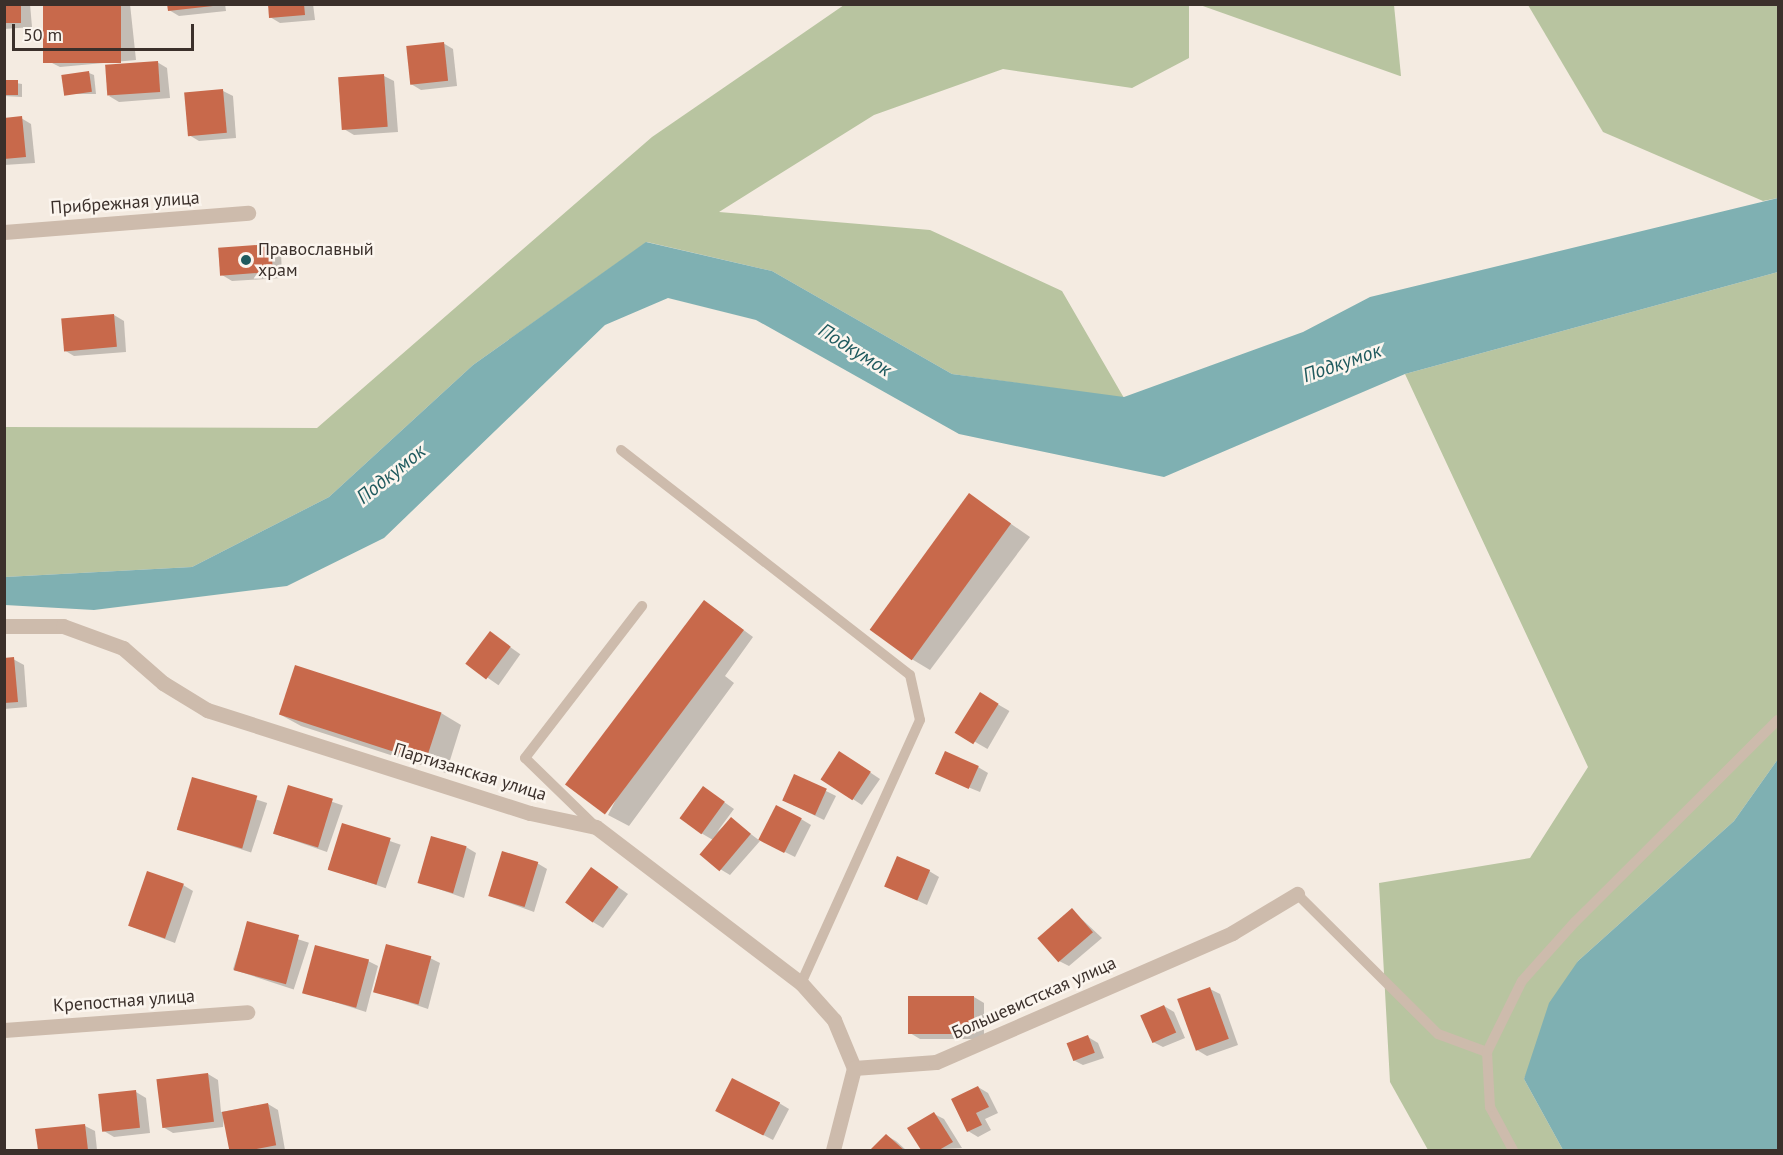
<!DOCTYPE html>
<meta charset="utf-8">
<style>
body{margin:0}
#map{position:relative;width:1783px;height:1155px;overflow:hidden;background:#f4ebe1;font-family:"PT Sans",sans-serif}
div>[style]{position:absolute}
[style*='--x']{left:calc(var(--x)*1px);top:calc(var(--y)*1px);width:calc(var(--w)*1px);rotate:calc(var(--a)*1deg)}
.green>*{inset:0;background:#b8c4a0}
.water>*{inset:0;background:#7fb0b2}
.shadow>*{inset:0;background:#0003;transform-origin:0 0}
.building>*{inset:0;background:#c8694b;transform-origin:0 0}
.service>*{height:10px;margin:-5px;padding:0 5px;transform-origin:5px;border-radius:5px;background:#cdbbac}
.minor>*{height:15px;margin:-7.5px;padding:0 7.5px;transform-origin:7.5px;border-radius:7.5px;background:#cdbbac}
.dots>*{width:16px;height:16px;translate:-50% -50%;box-sizing:border-box;border:3px solid #fbf5ee;border-radius:50%}
span{translate:-50% -50%;white-space:nowrap;text-align:center;line-height:1.15;-webkit-text-stroke:5px #fbf5ee;paint-order:stroke}
.street-label{font-size:18px;color:#3b302b}
.poi-label{font-size:18px;color:#3b302b}
.left{translate:0 -50%;text-align:left}
.water-label{font-size:20px;color:#1f5a5e;font-style:italic}
.frame{position:absolute;inset:0;border:6px solid #3b302b;pointer-events:none}
.scale{position:absolute;left:12px;top:24px;width:182px;height:27px;box-sizing:border-box;border:3px solid #3b302b;border-top:0;padding-left:8px;font-size:18px;line-height:21px;white-space:nowrap;color:#3b302b;-webkit-text-stroke:4px #fbf5ee;paint-order:stroke}
</style>
<div id="map">
<div class="green">
<div style="clip-path:polygon(844px 5px,1189px 5px,1189px 58px,1132px 88px,1003px 69px,874px 115px,719px 212px,930px 230px,1062px 291px,1124px 398px,952px 374px,772px 271px,647px 242px,473px 365px,329px 497px,192px 567px,5px 577px,5px 427px,317px 428px,652px 137px)"></div>
<div style="clip-path:polygon(1200px 5px,1394px 5px,1401px 76px,1400px 76px)"></div>
<div style="clip-path:polygon(1528px 5px,1778px 5px,1778px 198px,1763px 201px,1603px 132px)"></div>
<div style="clip-path:polygon(1778px 272px,1778px 759px,1734px 821px,1578px 961px,1524px 1079px,1563px 1150px,1428px 1150px,1390px 1082px,1379px 883px,1530px 858px,1588px 767px,1405px 374px)"></div>
</div>
<div class="water">
<div style="clip-path:polygon(1778px 198px,1778px 272px,1405px 374px,1164px 477px,959px 434px,756px 320px,668px 298px,605px 325px,384px 538px,287px 586px,94px 610px,5px 605px,5px 577px,192px 567px,329px 497px,473px 365px,646px 242px,772px 271px,952px 374px,1124px 397px,1303px 332px,1370px 297px)"></div>
<div style="clip-path:polygon(1778px 759px,1778px 1150px,1563px 1150px,1524px 1079px,1549px 1003px,1578px 961px,1734px 821px)"></div>
</div>
<div class="shadow">
<div style="clip-path:polygon(4px 4px,30px 4px,32px 27px,4px 29px)"></div>
<div style="clip-path:polygon(45px 4px,130px 4px,136px 60px,60px 67px,50px 62px)"></div>
<div style="clip-path:polygon(169px 4px,225px 4px,226px 11px,179px 16px,169px 10px)"></div>
<div style="clip-path:polygon(269px 4px,313px 4px,315px 20px,280px 23px,270px 17px)"></div>
<div style="clip-path:polygon(443px 43px,453px 49px,457px 86px,421px 90px,411px 84px)"></div>
<div style="clip-path:polygon(157px 62px,167px 68px,170px 98px,119px 102px,109px 96px)"></div>
<div style="clip-path:polygon(89px 73px,94px 75px,96px 94px,65px 94px)"></div>
<div style="clip-path:polygon(384px 76px,394px 81px,398px 132px,354px 135px,344px 129px)"></div>
<div style="clip-path:polygon(4px 81px,22px 84px,22px 97px,4px 96px)"></div>
<div style="clip-path:polygon(223px 91px,233px 96px,236px 138px,199px 141px,189px 135px)"></div>
<div style="clip-path:polygon(21px 118px,31px 124px,35px 163px,4px 165px,4px 119px)"></div>
<div style="clip-path:polygon(270px 245px,281px 251px,282px 278px,232px 281px,222px 275px)"></div>
<div style="clip-path:polygon(114px 315px,124px 321px,126px 352px,74px 356px,64px 350px)"></div>
<div style="clip-path:polygon(969px 495px,1030px 537px,930px 670px,910px 658px)"></div>
<div style="clip-path:polygon(714px 608px,753px 637px,725px 676px,734px 683px,629px 826px,608px 815px)"></div>
<div style="left:490px;top:633px;width:37px;height:38px;rotate:35deg"></div>
<div style="clip-path:polygon(13px 659px,24px 665px,27px 707px,4px 709px,4px 660px)"></div>
<div style="left:980px;top:694px;width:34px;height:44px;rotate:30deg"></div>
<div style="clip-path:polygon(441px 713px,461px 725px,446px 773px,301px 726px,281px 715px)"></div>
<div style="clip-path:polygon(850px 759px,880px 779px,862px 805px,822px 779px)"></div>
<div style="clip-path:polygon(978px 767px,988px 773px,980px 792px,948px 779px)"></div>
<div style="left:193px;top:779px;width:78px;height:52px;rotate:18deg"></div>
<div style="left:289px;top:787px;width:57px;height:49px;rotate:19deg"></div>
<div style="clip-path:polygon(704px 788px,734px 809px,717px 832px,731px 819px,760px 841px,730px 875px,720px 869px,713px 840px,701px 833px)"></div>
<div style="clip-path:polygon(826px 791px,836px 796px,824px 820px,793px 805px)"></div>
<div style="clip-path:polygon(801px 819px,811px 825px,795px 857px,771px 845px)"></div>
<div style="left:343px;top:825px;width:61px;height:46px;rotate:19deg"></div>
<div style="clip-path:polygon(466px 847px,476px 853px,464px 898px,419px 882px)"></div>
<div style="clip-path:polygon(537px 863px,547px 869px,534px 912px,490px 896px)"></div>
<div style="clip-path:polygon(929px 871px,939px 877px,927px 905px,886px 886px)"></div>
<div style="clip-path:polygon(601px 875px,628px 894px,603px 928px,593px 922px)"></div>
<div style="clip-path:polygon(183px 885px,193px 891px,175px 943px,130px 926px)"></div>
<div style="clip-path:polygon(1072px 910px,1102px 938px,1069px 966px,1059px 961px)"></div>
<div style="left:248px;top:923px;width:64px;height:49px;rotate:18deg"></div>
<div style="clip-path:polygon(430px 958px,440px 963px,428px 1009px,375px 991px)"></div>
<div style="clip-path:polygon(368px 961px,378px 966px,366px 1012px,303px 992px)"></div>
<div style="clip-path:polygon(1210px 989px,1220px 994px,1238px 1045px,1207px 1056px,1197px 1050px)"></div>
<div style="clip-path:polygon(974px 997px,984px 1003px,984px 1039px,920px 1039px,910px 1033px)"></div>
<div style="clip-path:polygon(1164px 1006px,1174px 1012px,1185px 1038px,1163px 1047px,1153px 1042px)"></div>
<div style="clip-path:polygon(1088px 1037px,1098px 1043px,1104px 1058px,1083px 1065px,1073px 1060px)"></div>
<div style="clip-path:polygon(208px 1074px,218px 1080px,221px 1112px,268px 1104px,278px 1110px,285px 1150px,230px 1150px,224px 1115px,223px 1127px,173px 1133px,163px 1127px)"></div>
<div style="clip-path:polygon(978px 1087px,988px 1093px,998px 1113px,985px 1119px,991px 1130px,978px 1137px,968px 1131px)"></div>
<div style="clip-path:polygon(136px 1092px,146px 1098px,150px 1133px,114px 1137px,104px 1131px)"></div>
<div style="clip-path:polygon(779px 1103px,789px 1109px,773px 1140px,727px 1116px)"></div>
<div style="clip-path:polygon(934px 1114px,944px 1119px,962px 1148px,923px 1150px,909px 1128px)"></div>
<div style="clip-path:polygon(85px 1126px,95px 1131px,97px 1150px,39px 1150px,37px 1131px)"></div>
<div style="clip-path:polygon(887px 1136px,896px 1141px,906px 1150px,872px 1150px)"></div>
</div>
<div class="building">
<div style="left:4px;top:4px;width:17px;height:19px"></div>
<div style="left:43px;top:4px;width:78px;height:59px"></div>
<div style="clip-path:polygon(167px 4px,212px 4px,213px 6px,168px 11px)"></div>
<div style="clip-path:polygon(268px 4px,304px 4px,305px 15px,269px 18px)"></div>
<div style="left:444px;top:42px;width:39px;height:38px;rotate:84deg"></div>
<div style="left:158px;top:61px;width:31px;height:53px;rotate:86deg"></div>
<div style="left:89px;top:71px;width:21px;height:28px;rotate:82deg"></div>
<div style="left:384px;top:74px;width:53px;height:46px;rotate:86deg"></div>
<div style="left:4px;top:80px;width:14px;height:15px"></div>
<div style="left:223px;top:89px;width:44px;height:39px;rotate:85deg"></div>
<div style="clip-path:polygon(22px 116px,26px 157px,4px 159px,4px 118px)"></div>
<div style="left:271px;top:244px;width:28px;height:53px;rotate:86deg"></div>
<div style="left:114px;top:314px;width:33px;height:53px;rotate:85deg"></div>
<div style="left:969px;top:493px;width:52px;height:169px;rotate:36deg"></div>
<div style="left:704px;top:600px;width:50px;height:231px;rotate:37deg"></div>
<div style="left:490px;top:631px;width:26px;height:41px;rotate:37deg"></div>
<div style="clip-path:polygon(14px 657px,18px 702px,4px 703px,4px 658px)"></div>
<div style="left:295px;top:665px;width:154px;height:52px;rotate:18deg"></div>
<div style="left:980px;top:692px;width:22px;height:48px;rotate:32deg"></div>
<div style="left:839px;top:751px;width:38px;height:34px;rotate:33deg"></div>
<div style="left:945px;top:751px;width:37px;height:25px;rotate:24deg"></div>
<div style="left:794px;top:774px;width:36px;height:29px;rotate:24deg"></div>
<div style="left:192px;top:777px;width:68px;height:55px;rotate:16deg"></div>
<div style="left:288px;top:785px;width:47px;height:51px;rotate:17deg"></div>
<div style="left:703px;top:786px;width:27px;height:40px;rotate:36deg"></div>
<div style="left:776px;top:805px;width:29px;height:39px;rotate:27deg"></div>
<div style="left:731px;top:817px;width:26px;height:49px;rotate:40deg"></div>
<div style="left:342px;top:823px;width:51px;height:49px;rotate:17deg"></div>
<div style="left:431px;top:836px;width:37px;height:49px;rotate:16deg"></div>
<div style="left:502px;top:851px;width:38px;height:47px;rotate:17deg"></div>
<div style="left:897px;top:856px;width:36px;height:33px;rotate:23deg"></div>
<div style="left:591px;top:867px;width:34px;height:44px;rotate:36deg"></div>
<div style="left:147px;top:871px;width:39px;height:58px;rotate:19deg"></div>
<div style="left:1072px;top:908px;width:32px;height:46px;rotate:49deg"></div>
<div style="left:247px;top:921px;width:54px;height:51px;rotate:15deg"></div>
<div style="left:386px;top:944px;width:47px;height:50px;rotate:15deg"></div>
<div style="left:315px;top:945px;width:56px;height:50px;rotate:15deg"></div>
<div style="left:1210px;top:987px;width:55px;height:35px;rotate:70deg"></div>
<div style="left:908px;top:996px;width:66px;height:38px"></div>
<div style="left:1164px;top:1005px;width:30px;height:26px;rotate:66deg"></div>
<div style="left:1088px;top:1035px;width:19px;height:23px;rotate:69deg"></div>
<div style="left:208px;top:1073px;width:49px;height:52px;rotate:83deg"></div>
<div style="left:732px;top:1078px;width:54px;height:37px;rotate:27deg"></div>
<div style="clip-path:polygon(978px 1086px,989px 1107px,976px 1113px,982px 1125px,967px 1132px,951px 1099px)"></div>
<div style="left:136px;top:1090px;width:38px;height:38px;rotate:84deg"></div>
<div style="left:268px;top:1103px;width:43px;height:47px;rotate:79deg"></div>
<div style="clip-path:polygon(934px 1112px,953px 1142px,939px 1150px,921px 1150px,907px 1128px)"></div>
<div style="clip-path:polygon(85px 1124px,88px 1150px,38px 1150px,35px 1129px)"></div>
<div style="clip-path:polygon(886px 1134px,904px 1150px,870px 1150px)"></div>
</div>
<div class="service">
<div style="--x:621;--y:450;--w:366;--a:37.9"></div>
<div style="--x:910;--y:675;--w:46;--a:77.5"></div>
<div style="--x:920;--y:720;--w:289;--a:114.3"></div>
<div style="--x:594;--y:825;--w:96;--a:-135.8"></div>
<div style="--x:525;--y:758;--w:192;--a:-52.4"></div>
<div style="--x:1297;--y:894;--w:199;--a:44.8"></div>
<div style="--x:1438;--y:1034;--w:52;--a:20.2"></div>
<div style="--x:1513;--y:1150;--w:49;--a:-118.1"></div>
<div style="--x:1490;--y:1107;--w:55;--a:-93.1"></div>
<div style="--x:1487;--y:1052;--w:79;--a:-63.8"></div>
<div style="--x:1522;--y:981;--w:79;--a:-48.1"></div>
<div style="--x:1575;--y:922;--w:286;--a:-44.9"></div>
</div>
<div class="minor">
<div style="--x:4;--y:232;--w:245;--a:-4.5"></div>
<div style="--x:4;--y:626;--w:59;--a:0"></div>
<div style="--x:63;--y:626;--w:64;--a:20.1"></div>
<div style="--x:123;--y:648;--w:53;--a:41.2"></div>
<div style="--x:163;--y:683;--w:52;--a:31.5"></div>
<div style="--x:207;--y:710;--w:339;--a:17.7"></div>
<div style="--x:530;--y:813;--w:67;--a:12"></div>
<div style="--x:596;--y:827;--w:258;--a:37.3"></div>
<div style="--x:801;--y:983;--w:50;--a:48.3"></div>
<div style="--x:834;--y:1020;--w:52;--a:67.4"></div>
<div style="--x:4;--y:1030;--w:244;--a:-4.2"></div>
<div style="--x:854;--y:1068;--w:82;--a:-4.2"></div>
<div style="--x:936;--y:1062;--w:323;--a:-23.5"></div>
<div style="--x:1232;--y:933;--w:76;--a:-31"></div>
<div style="--x:833;--y:1150;--w:85;--a:-75.6"></div>
</div>
<div class="dots">
<div style="left:246px;top:260px;background:#1f5a5e"></div>
</div>
<div class="street-label">
<span style="left:125px;top:203px;rotate:-4deg">Прибрежная улица</span>
<span style="left:470px;top:772px;rotate:17deg">Партизанская улица</span>
<span style="left:1034px;top:998px;rotate:-24deg">Большевистская улица</span>
<span style="left:124px;top:1001px;rotate:-4deg">Крепостная улица</span>
</div>
<div class="poi-label">
<span class="left" style="left:258px;top:260px">Православный<br>храм</span>
</div>
<div class="water-label">
<span style="left:855px;top:350px;rotate:32deg">Подкумок</span>
<span style="left:1342px;top:363px;rotate:-19deg">Подкумок</span>
<span style="left:391px;top:474px;rotate:-39deg">Подкумок</span>
</div>
<div class="frame"></div>
<div class="scale">50 m</div>
</div>
